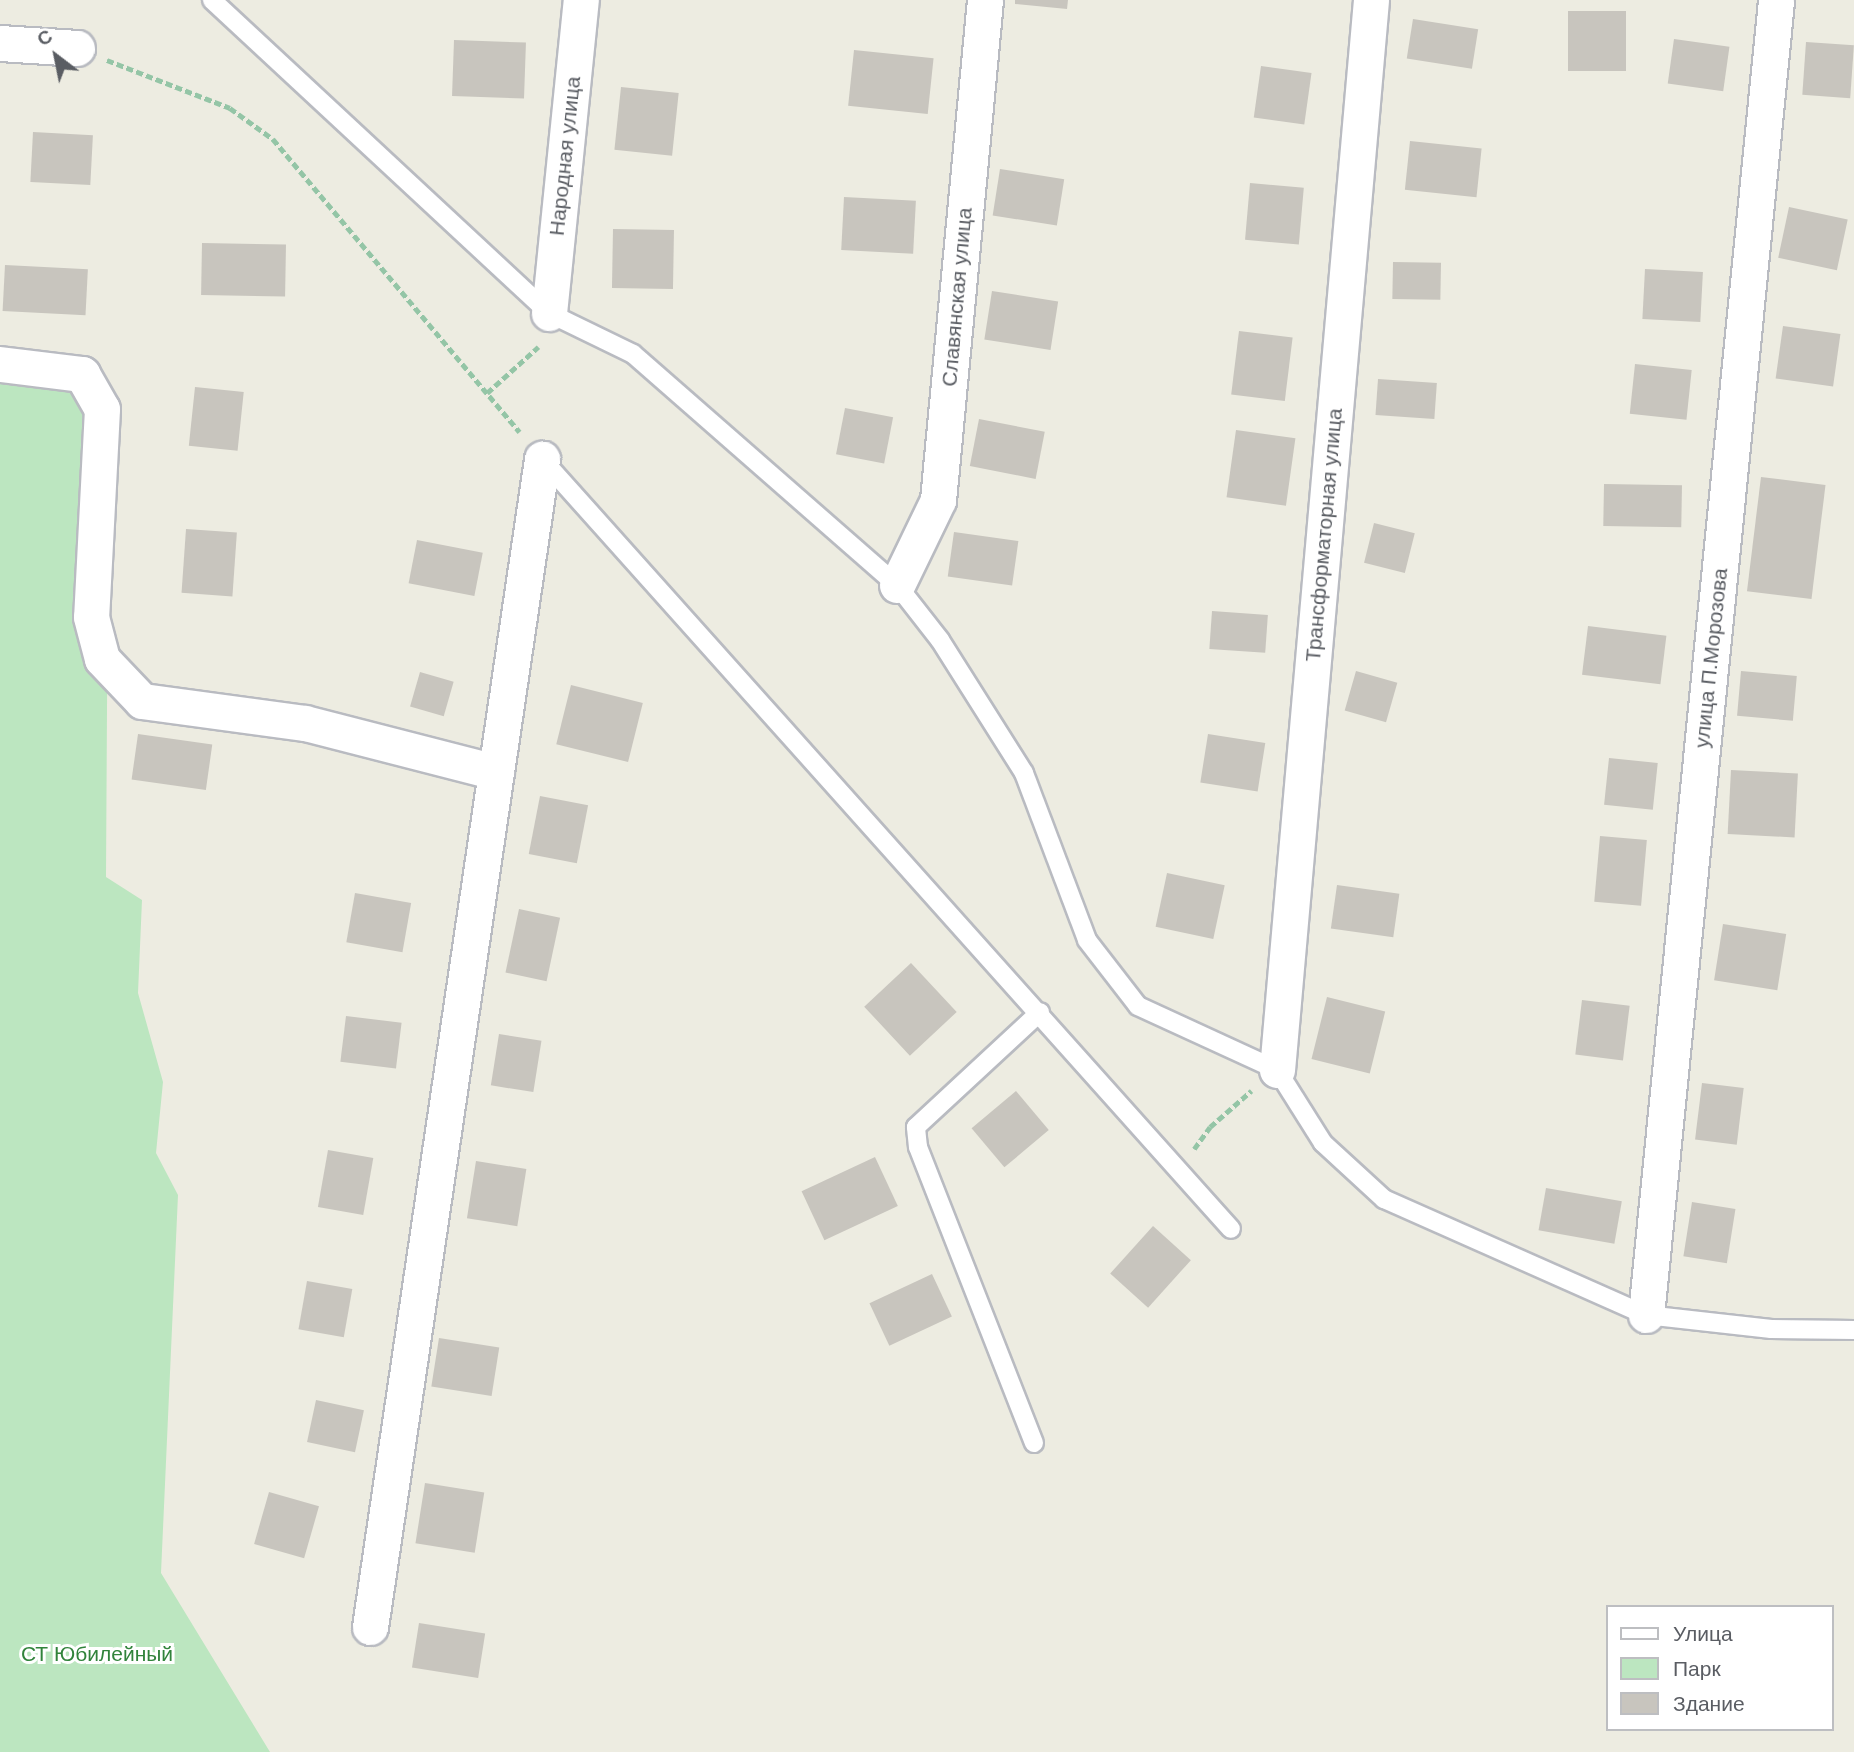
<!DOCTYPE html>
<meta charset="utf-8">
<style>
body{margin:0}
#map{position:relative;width:1854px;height:1752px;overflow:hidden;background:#edece1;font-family:Arial,sans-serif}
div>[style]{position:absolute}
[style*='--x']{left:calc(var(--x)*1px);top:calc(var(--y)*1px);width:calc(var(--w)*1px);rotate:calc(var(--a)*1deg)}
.green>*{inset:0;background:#bce6c0}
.building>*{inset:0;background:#c8c5be;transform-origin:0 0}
.path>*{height:4.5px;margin-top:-2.25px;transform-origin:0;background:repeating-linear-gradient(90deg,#94c5a6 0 7px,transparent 0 10.5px)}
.roads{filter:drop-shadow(2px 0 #b9bbc1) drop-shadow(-2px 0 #b9bbc1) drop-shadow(0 2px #b9bbc1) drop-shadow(0 -2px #b9bbc1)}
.lane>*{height:18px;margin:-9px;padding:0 9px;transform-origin:9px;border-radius:9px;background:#fff}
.street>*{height:35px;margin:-17.5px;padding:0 17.5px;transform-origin:17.5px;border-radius:17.5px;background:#fff}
span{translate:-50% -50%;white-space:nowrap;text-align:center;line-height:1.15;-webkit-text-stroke:6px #fff;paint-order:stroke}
.street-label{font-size:21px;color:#5a5d63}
.park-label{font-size:21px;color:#31833b}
.legend{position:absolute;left:1606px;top:1605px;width:228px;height:126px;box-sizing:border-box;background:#fff;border:2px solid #bdbec1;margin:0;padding:9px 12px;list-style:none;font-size:21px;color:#5a5d63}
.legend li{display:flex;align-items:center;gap:14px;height:35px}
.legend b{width:35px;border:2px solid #bdbec1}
.north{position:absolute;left:21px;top:21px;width:70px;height:70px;-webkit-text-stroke:5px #fff;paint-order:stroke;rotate:328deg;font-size:19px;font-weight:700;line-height:28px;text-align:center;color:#5a5d63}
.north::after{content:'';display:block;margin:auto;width:24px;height:32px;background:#5a5d63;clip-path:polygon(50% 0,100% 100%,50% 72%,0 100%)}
</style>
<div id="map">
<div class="green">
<div style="clip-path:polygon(0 374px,109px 382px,106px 877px,142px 900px,138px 993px,163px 1082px,156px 1153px,178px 1195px,161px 1573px,270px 1752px,0 1752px)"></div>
</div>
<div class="building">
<div style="clip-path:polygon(1015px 0,1068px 0,1067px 9px,1015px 4px)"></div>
<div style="left:1568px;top:11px;width:58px;height:60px"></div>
<div style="left:1413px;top:19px;width:66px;height:40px;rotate:9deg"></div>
<div style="left:1674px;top:39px;width:56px;height:45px;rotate:8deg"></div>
<div style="left:454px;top:40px;width:72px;height:56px;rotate:2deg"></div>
<div style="left:1806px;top:42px;width:48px;height:53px;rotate:4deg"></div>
<div style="left:854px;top:50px;width:80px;height:56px;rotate:6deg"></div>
<div style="left:1261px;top:66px;width:51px;height:52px;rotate:8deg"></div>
<div style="left:621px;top:87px;width:58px;height:63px;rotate:6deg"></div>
<div style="left:33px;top:132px;width:60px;height:50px;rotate:3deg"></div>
<div style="left:1410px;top:141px;width:72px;height:49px;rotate:6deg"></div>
<div style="left:1000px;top:169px;width:65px;height:47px;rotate:9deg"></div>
<div style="left:1250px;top:183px;width:54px;height:57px;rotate:5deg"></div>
<div style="left:844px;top:197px;width:72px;height:53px;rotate:3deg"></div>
<div style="left:1789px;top:207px;width:60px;height:52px;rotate:12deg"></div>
<div style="left:613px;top:229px;width:61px;height:59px;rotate:1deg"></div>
<div style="left:202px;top:243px;width:84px;height:52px;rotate:1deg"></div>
<div style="left:1393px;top:262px;width:48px;height:37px;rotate:1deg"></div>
<div style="left:5px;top:265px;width:83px;height:46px;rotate:3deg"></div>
<div style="left:1645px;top:269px;width:58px;height:50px;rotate:3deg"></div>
<div style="left:992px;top:291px;width:67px;height:49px;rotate:9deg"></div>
<div style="left:1783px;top:326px;width:58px;height:53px;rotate:8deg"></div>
<div style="left:1239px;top:331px;width:54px;height:64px;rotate:7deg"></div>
<div style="left:1635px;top:364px;width:57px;height:50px;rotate:6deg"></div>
<div style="left:1378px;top:379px;width:59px;height:36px;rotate:4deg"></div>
<div style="left:195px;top:387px;width:49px;height:59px;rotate:6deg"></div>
<div style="left:845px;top:408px;width:49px;height:47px;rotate:11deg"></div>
<div style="left:979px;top:419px;width:67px;height:48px;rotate:11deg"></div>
<div style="left:1236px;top:430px;width:60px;height:68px;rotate:8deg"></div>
<div style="left:1761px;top:477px;width:65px;height:115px;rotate:7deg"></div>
<div style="left:1604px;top:484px;width:78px;height:42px;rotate:1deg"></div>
<div style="left:1374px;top:523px;width:42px;height:41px;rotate:14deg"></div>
<div style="left:186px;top:529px;width:51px;height:64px;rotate:4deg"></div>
<div style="left:954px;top:532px;width:65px;height:45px;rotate:8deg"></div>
<div style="left:417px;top:540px;width:67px;height:44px;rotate:11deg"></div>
<div style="left:1212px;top:611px;width:56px;height:38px;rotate:4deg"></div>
<div style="left:1588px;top:626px;width:79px;height:49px;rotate:7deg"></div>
<div style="left:1356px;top:671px;width:43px;height:41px;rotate:16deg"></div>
<div style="left:1741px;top:671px;width:56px;height:45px;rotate:5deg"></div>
<div style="left:420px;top:672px;width:35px;height:36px;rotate:16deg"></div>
<div style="left:571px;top:685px;width:74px;height:61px;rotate:14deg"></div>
<div style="left:138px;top:734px;width:75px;height:46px;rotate:8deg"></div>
<div style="left:1208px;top:734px;width:58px;height:49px;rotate:9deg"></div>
<div style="left:1609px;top:758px;width:49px;height:47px;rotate:6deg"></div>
<div style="left:1731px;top:770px;width:67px;height:64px;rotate:3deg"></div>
<div style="left:540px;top:796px;width:49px;height:59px;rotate:11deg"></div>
<div style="left:1600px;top:836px;width:47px;height:66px;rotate:5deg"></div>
<div style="left:1167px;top:873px;width:59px;height:55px;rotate:12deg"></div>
<div style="left:1337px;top:885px;width:63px;height:44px;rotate:8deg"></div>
<div style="left:355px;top:893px;width:57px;height:50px;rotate:10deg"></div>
<div style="left:519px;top:909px;width:42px;height:65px;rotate:12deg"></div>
<div style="left:1723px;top:924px;width:64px;height:57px;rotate:9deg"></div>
<div style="left:911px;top:963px;width:67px;height:64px;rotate:47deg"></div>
<div style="left:1327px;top:997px;width:60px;height:64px;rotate:14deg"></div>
<div style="left:1582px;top:1000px;width:48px;height:55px;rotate:7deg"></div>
<div style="left:346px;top:1016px;width:56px;height:46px;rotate:7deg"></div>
<div style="left:499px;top:1034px;width:43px;height:52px;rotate:9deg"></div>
<div style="left:1702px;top:1083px;width:42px;height:57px;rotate:7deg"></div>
<div style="left:1016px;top:1091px;width:51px;height:58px;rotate:50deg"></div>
<div style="left:328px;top:1150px;width:46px;height:58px;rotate:10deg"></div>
<div style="left:875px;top:1157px;width:54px;height:81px;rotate:65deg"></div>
<div style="left:476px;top:1161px;width:51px;height:58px;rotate:9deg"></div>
<div style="left:1546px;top:1188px;width:77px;height:43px;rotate:10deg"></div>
<div style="left:1692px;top:1202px;width:44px;height:55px;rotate:9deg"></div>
<div style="left:1153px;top:1226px;width:51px;height:64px;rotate:42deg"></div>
<div style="left:932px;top:1274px;width:47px;height:69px;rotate:65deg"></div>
<div style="left:307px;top:1281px;width:46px;height:49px;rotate:10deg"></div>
<div style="left:439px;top:1338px;width:61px;height:49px;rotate:9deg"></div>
<div style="left:316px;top:1400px;width:49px;height:43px;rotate:12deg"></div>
<div style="left:425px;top:1483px;width:60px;height:61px;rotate:9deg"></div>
<div style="left:269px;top:1492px;width:52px;height:54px;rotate:16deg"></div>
<div style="left:419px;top:1623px;width:67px;height:45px;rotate:9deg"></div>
</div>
<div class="path">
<div style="--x:107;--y:60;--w:132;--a:21.3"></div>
<div style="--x:230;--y:108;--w:53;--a:35.8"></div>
<div style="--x:273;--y:139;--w:383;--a:49.9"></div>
<div style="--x:487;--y:393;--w:69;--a:-42"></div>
<div style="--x:1194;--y:1149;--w:27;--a:-54"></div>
<div style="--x:1210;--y:1127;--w:55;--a:-41.3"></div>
</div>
<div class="roads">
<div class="lane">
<div style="--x:212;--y:0;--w:460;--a:42.9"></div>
<div style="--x:549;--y:313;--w:93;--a:26"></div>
<div style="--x:633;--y:354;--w:351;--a:41.2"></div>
<div style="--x:897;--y:585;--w:70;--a:52"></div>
<div style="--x:940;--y:640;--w:157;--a:57.7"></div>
<div style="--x:1024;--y:773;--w:178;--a:69.3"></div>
<div style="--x:1087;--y:940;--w:83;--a:52.3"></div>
<div style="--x:1138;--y:1006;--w:153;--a:24.7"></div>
<div style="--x:1277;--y:1070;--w:86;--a:57.8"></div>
<div style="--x:1323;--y:1143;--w:83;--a:42.6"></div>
<div style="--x:1384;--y:1199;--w:287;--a:23.9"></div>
<div style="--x:1646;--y:1315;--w:126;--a:6.4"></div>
<div style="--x:1771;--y:1329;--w:83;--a:0.7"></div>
<div style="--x:542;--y:459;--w:1033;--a:48.18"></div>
<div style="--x:1034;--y:1443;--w:318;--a:-111.4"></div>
<div style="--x:918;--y:1147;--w:20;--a:-96"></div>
<div style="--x:916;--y:1127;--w:169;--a:-42.8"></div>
</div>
<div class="street">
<div style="--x:0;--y:43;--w:77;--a:3.7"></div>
<div style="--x:549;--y:313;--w:315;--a:-84.2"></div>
<div style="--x:0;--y:364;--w:83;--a:7"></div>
<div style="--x:82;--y:374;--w:40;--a:60.3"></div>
<div style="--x:102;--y:409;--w:208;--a:93"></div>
<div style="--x:91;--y:617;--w:43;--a:75.3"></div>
<div style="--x:102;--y:659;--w:58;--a:46.4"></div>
<div style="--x:142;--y:701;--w:164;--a:7.7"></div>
<div style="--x:305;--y:723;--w:197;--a:14.4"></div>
<div style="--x:897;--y:585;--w:94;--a:-64.2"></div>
<div style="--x:938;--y:500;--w:502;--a:-84.63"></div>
<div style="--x:1277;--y:1070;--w:1074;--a:-84.98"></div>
<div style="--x:1646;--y:1315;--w:1321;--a:-84.35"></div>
<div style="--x:370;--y:1627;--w:1181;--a:-81.62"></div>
</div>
</div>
<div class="street-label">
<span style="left:565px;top:156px;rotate:-84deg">Народная улица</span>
<span style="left:957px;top:297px;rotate:-85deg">Славянская улица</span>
<span style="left:1324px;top:535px;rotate:-85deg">Трансформаторная улица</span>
<span style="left:1711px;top:658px;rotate:-84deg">улица П.Морозова</span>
</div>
<div class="park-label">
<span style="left:97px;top:1654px">СТ Юбилейный</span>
</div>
<ul class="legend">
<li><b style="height:9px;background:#fff"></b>Улица</li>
<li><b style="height:19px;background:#bce6c0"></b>Парк</li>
<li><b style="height:19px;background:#c8c5be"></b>Здание</li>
</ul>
<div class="north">С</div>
</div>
